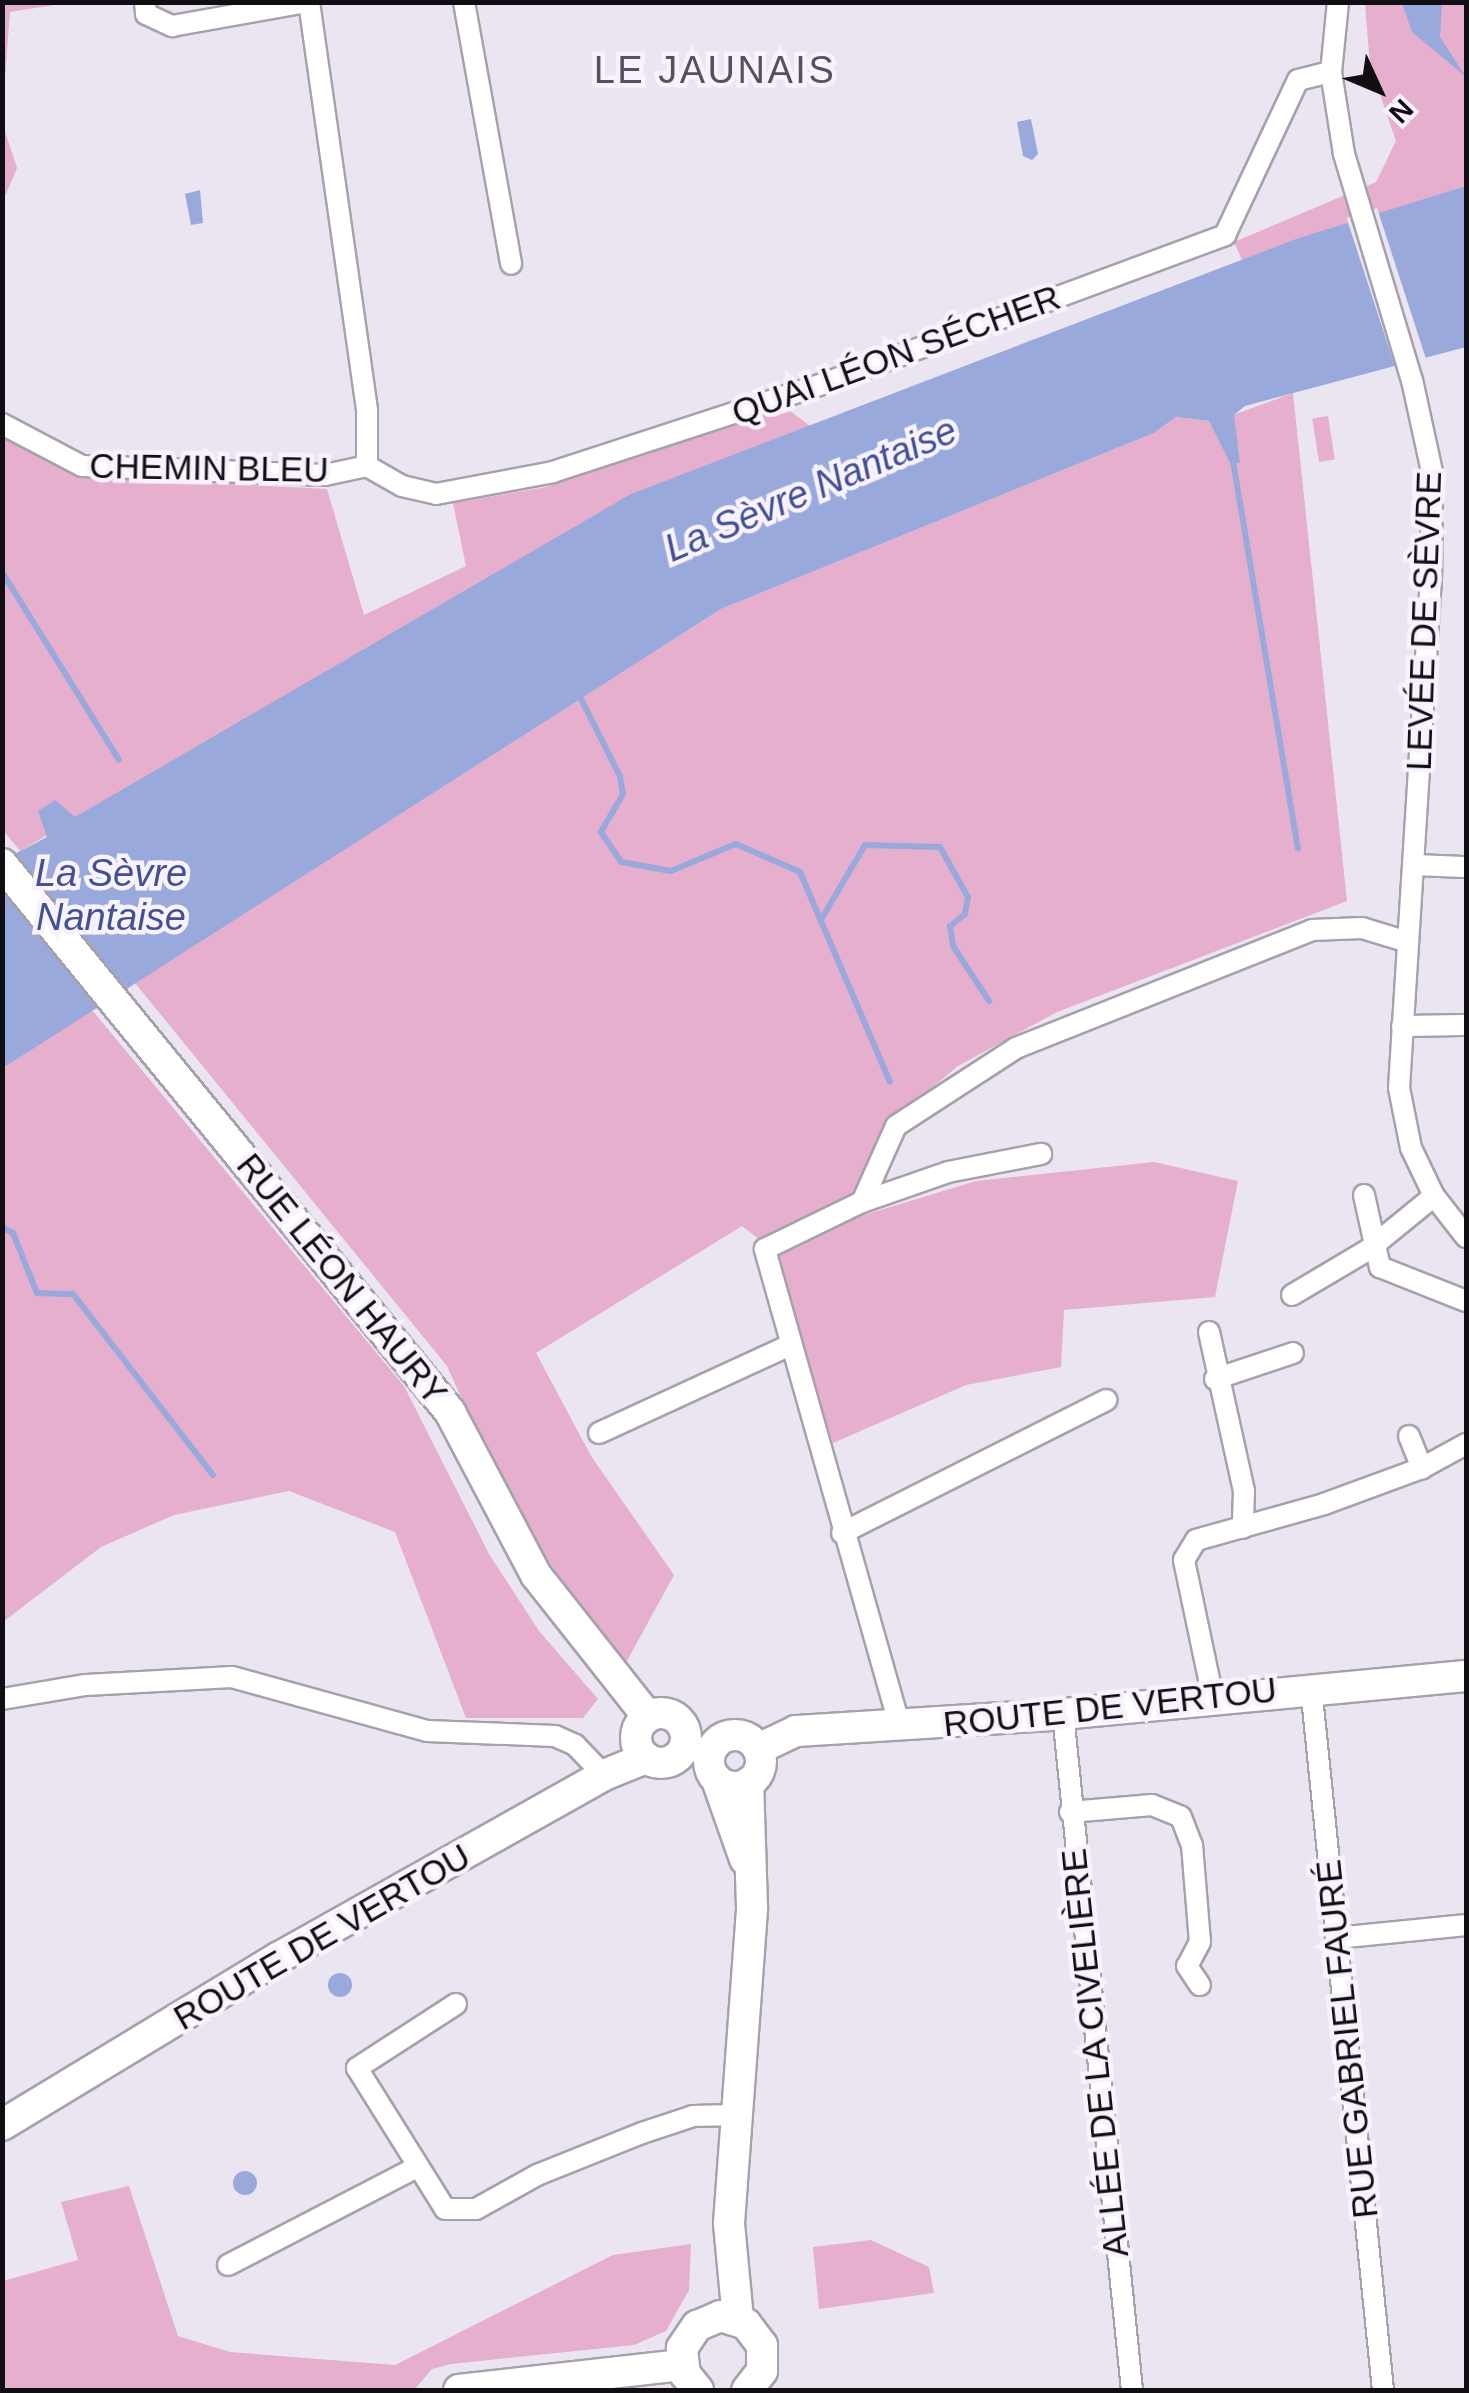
<!DOCTYPE html>
<meta charset="utf-8">
<style>
body{margin:0}
#map{position:relative;width:1469px;height:2393px;overflow:hidden;background:#ebe5f2;font-family:Arial,sans-serif}
div>[style]{position:absolute}
[style*='--x']{left:calc(var(--x)*1px);top:calc(var(--y)*1px);width:calc(var(--w)*1px);rotate:calc(var(--a)*1deg)}
.green>*{inset:0;background:#e5afcd;transform-origin:0 0}
.water>*{inset:0;background:#9aa9db}
.round{border-radius:50%}
.pier>*{inset:0;background:#ebe5f2;transform-origin:0 0}
.stream>*{height:6px;margin:-3px;padding:0 3px;transform-origin:3px;border-radius:3px;background:#9aa9db}
.roads{filter:drop-shadow(2px 0 #a7a0ad) drop-shadow(-2px 0 #a7a0ad) drop-shadow(0 2px #a7a0ad) drop-shadow(0 -2px #a7a0ad)}
.street>*{height:20px;margin:-10px;padding:0 10px;transform-origin:10px;border-radius:10px;background:#fff}
.secondary>*{height:30px;margin:-15px;padding:0 15px;transform-origin:15px;border-radius:15px;background:#fff}
.secondary>.ring{margin:-15px;padding:0;box-sizing:content-box;background:none;border:30px solid #fff;border-radius:50%}
span{translate:-50% -50%;white-space:nowrap;text-align:center;line-height:1.15;-webkit-text-stroke:9px #f8f2fd;paint-order:stroke}
.street-label{font-size:35px;color:#100e13}
.neighbourhood-label{font-size:38px;color:#56515c;letter-spacing:2.5px}
.water-label{font-size:38px;color:#435190;font-style:italic}
.frame{position:absolute;inset:0;border:5px solid #100e13;pointer-events:none}
.north{position:absolute;left:1329px;top:40px;width:100px;height:100px;-webkit-text-stroke:8px #f8f2fd;paint-order:stroke;rotate:134deg;font-size:28px;font-weight:700;line-height:40px;text-align:center;color:#100e13}
.north::after{content:'';display:block;margin:auto;width:35px;height:45px;background:#100e13;clip-path:polygon(50% 0,100% 100%,50% 72%,0 100%)}
</style>
<div id="map">
<div class="green">
<div style="clip-path:polygon(3px 2px,67px 3px,10px 12px,3px 104px)"></div>
<div style="clip-path:polygon(1365px 3px,1466px 3px,1466px 186px,1242px 260px,1234px 242px,1376px 182px,1396px 141px,1370px 66px)"></div>
<div style="clip-path:polygon(2px 122px,17px 168px,3px 201px,2px 201px)"></div>
<div style="clip-path:polygon(1293px 393px,1347px 901px,1057px 1012px,958px 1066px,892px 1121px,856px 1189px,864px 1215px,976px 1181px,1154px 1162px,1238px 1181px,1215px 1297px,1064px 1310px,1061px 1367px,966px 1385px,833px 1443px,773px 1250px,742px 1226px,536px 1353px,591px 1456px,674px 1575px,622px 1670px,506px 1498px,447px 1366px,135px 983px,721px 609px,1154px 433px,1176px 417px,1209px 421px,1240px 463px,1233px 415px)"></div>
<div style="clip-path:polygon(785px 407px,810px 426px,631px 495px,20px 851px,2px 829px,2px 434px,80px 476px,327px 489px,364px 615px,466px 566px,453px 503px,546px 487px)"></div>
<div style="left:1328px;top:416px;width:44px;height:16px;rotate:81deg"></div>
<div style="clip-path:polygon(92px 1010px,404px 1386px,489px 1554px,539px 1631px,598px 1699px,583px 1718px,466px 1718px,395px 1532px,289px 1491px,174px 1515px,101px 1547px,3px 1622px,3px 1068px)"></div>
<div style="clip-path:polygon(129px 2186px,178px 2336px,230px 2352px,395px 2365px,613px 2255px,691px 2244px,689px 2290px,666px 2331px,634px 2345px,451px 2364px,432px 2369px,414px 2390px,3px 2390px,3px 2281px,78px 2260px,61px 2202px)"></div>
<div style="clip-path:polygon(871px 2240px,929px 2267px,934px 2293px,819px 2309px,813px 2247px)"></div>
</div>
<div class="water">
<div style="clip-path:polygon(1402px 3px,1442px 3px,1440px 37px,1466px 77px,1412px 32px)"></div>
<div style="clip-path:polygon(1031px 119px,1038px 154px,1032px 160px,1023px 156px,1017px 122px)"></div>
<div style="clip-path:polygon(1466px 186px,1466px 347px,1245px 406px,1234px 415px,1240px 463px,1230px 463px,1209px 421px,1176px 417px,1154px 433px,721px 609px,3px 1068px,3px 860px,47px 837px,38px 811px,55px 800px,75px 817px,631px 494px,1296px 239px)"></div>
<div style="clip-path:polygon(200px 190px,203px 223px,191px 225px,185px 194px)"></div>
<div class="round" style="left:328px;top:1973px;width:24px;height:24px"></div>
<div class="round" style="left:233px;top:2171px;width:24px;height:24px"></div>
</div>
<div class="pier">
<div style="left:1377px;top:208px;width:159px;height:32px;rotate:72deg"></div>
</div>
<div class="stream">
<div style="--x:1232;--y:455;--w:399;--a:80.5"></div>
<div style="--x:2;--y:572;--w:221;--a:58.1"></div>
<div style="--x:577;--y:691;--w:95;--a:63.2"></div>
<div style="--x:620;--y:776;--w:18;--a:81"></div>
<div style="--x:623;--y:794;--w:44;--a:120.1"></div>
<div style="--x:601;--y:832;--w:36;--a:56"></div>
<div style="--x:621;--y:862;--w:51;--a:10.2"></div>
<div style="--x:671;--y:871;--w:70;--a:-22.6"></div>
<div style="--x:736;--y:844;--w:70;--a:23.6"></div>
<div style="--x:800;--y:872;--w:228;--a:66.8"></div>
<div style="--x:822;--y:918;--w:85;--a:-59.5"></div>
<div style="--x:865;--y:845;--w:75;--a:1.5"></div>
<div style="--x:940;--y:847;--w:57;--a:60.8"></div>
<div style="--x:968;--y:897;--w:17;--a:100"></div>
<div style="--x:965;--y:914;--w:19;--a:141"></div>
<div style="--x:950;--y:926;--w:20;--a:81"></div>
<div style="--x:953;--y:946;--w:66;--a:56.8"></div>
<div style="--x:2;--y:1227;--w:13;--a:29"></div>
<div style="--x:13;--y:1233;--w:65;--a:68.2"></div>
<div style="--x:37;--y:1293;--w:36;--a:2"></div>
<div style="--x:73;--y:1294;--w:229;--a:52.3"></div>
</div>
<div class="roads">
<div class="street">
<div style="--x:145;--y:2;--w:12;--a:85"></div>
<div style="--x:146;--y:14;--w:29;--a:25"></div>
<div style="--x:172;--y:26;--w:137;--a:-10.1"></div>
<div style="--x:309;--y:2;--w:413;--a:81.9"></div>
<div style="--x:367;--y:411;--w:55;--a:90"></div>
<div style="--x:464;--y:2;--w:266;--a:79.8"></div>
<div style="--x:1338;--y:2;--w:70;--a:95.7"></div>
<div style="--x:1331;--y:72;--w:83;--a:81"></div>
<div style="--x:1344;--y:154;--w:236;--a:73.3"></div>
<div style="--x:1412;--y:380;--w:94;--a:77.7"></div>
<div style="--x:1432;--y:472;--w:106;--a:90.5"></div>
<div style="--x:1431;--y:578;--w:511;--a:93.59"></div>
<div style="--x:1399;--y:1088;--w:61;--a:78.7"></div>
<div style="--x:1411;--y:1148;--w:53;--a:64.4"></div>
<div style="--x:1434;--y:1196;--w:52;--a:52"></div>
<div style="--x:2;--y:424;--w:90;--a:27.7"></div>
<div style="--x:82;--y:466;--w:243;--a:2.1"></div>
<div style="--x:325;--y:475;--w:43;--a:-12.1"></div>
<div style="--x:367;--y:466;--w:40;--a:29.7"></div>
<div style="--x:402;--y:486;--w:35;--a:13"></div>
<div style="--x:436;--y:494;--w:119;--a:-10.6"></div>
<div style="--x:553;--y:472;--w:284;--a:-18.1"></div>
<div style="--x:823;--y:384;--w:429;--a:-20.3"></div>
<div style="--x:1225;--y:235;--w:171;--a:-64.8"></div>
<div style="--x:1298;--y:80;--w:34;--a:-14"></div>
<div style="--x:1413;--y:865;--w:53;--a:2.2"></div>
<div style="--x:1402;--y:1026;--w:64;--a:-0.9"></div>
<div style="--x:1364;--y:1195;--w:74;--a:77.5"></div>
<div style="--x:1380;--y:1267;--w:92;--a:21.6"></div>
<div style="--x:862;--y:1202;--w:91;--a:-19.2"></div>
<div style="--x:948;--y:1172;--w:95;--a:-11"></div>
<div style="--x:1292;--y:1295;--w:88;--a:-30.6"></div>
<div style="--x:1368;--y:1250;--w:85;--a:-39.3"></div>
<div style="--x:1209;--y:1332;--w:163;--a:77.6"></div>
<div style="--x:1244;--y:1491;--w:37;--a:92"></div>
<div style="--x:1215;--y:1379;--w:82;--a:-18.4"></div>
<div style="--x:599;--y:1433;--w:208;--a:-24.7"></div>
<div style="--x:1409;--y:1436;--w:35;--a:68"></div>
<div style="--x:842;--y:1533;--w:296;--a:-26.7"></div>
<div style="--x:1311;--y:1687;--w:707;--a:84.15"></div>
<div style="--x:1213;--y:1698;--w:141;--a:-101.9"></div>
<div style="--x:1184;--y:1560;--w:23;--a:-59"></div>
<div style="--x:1196;--y:1540;--w:133;--a:-15.7"></div>
<div style="--x:1324;--y:1504;--w:104;--a:-20.2"></div>
<div style="--x:1422;--y:1468;--w:50;--a:-28.6"></div>
<div style="--x:2;--y:1699;--w:85;--a:-9.5"></div>
<div style="--x:86;--y:1685;--w:146;--a:-3.1"></div>
<div style="--x:232;--y:1677;--w:202;--a:15.5"></div>
<div style="--x:427;--y:1731;--w:128;--a:2.2"></div>
<div style="--x:555;--y:1736;--w:22;--a:24"></div>
<div style="--x:575;--y:1745;--w:42;--a:46"></div>
<div style="--x:1063;--y:1714;--w:680;--a:84.17"></div>
<div style="--x:900;--y:1727;--w:497;--a:-105.8"></div>
<div style="--x:765;--y:1249;--w:108;--a:-25.9"></div>
<div style="--x:862;--y:1202;--w:83;--a:-65.9"></div>
<div style="--x:896;--y:1126;--w:143;--a:-33"></div>
<div style="--x:1016;--y:1048;--w:319;--a:-21.7"></div>
<div style="--x:1312;--y:930;--w:50;--a:-2.3"></div>
<div style="--x:1362;--y:928;--w:48;--a:16.9"></div>
<div style="--x:1070;--y:1812;--w:82;--a:-4.9"></div>
<div style="--x:1152;--y:1805;--w:31;--a:22"></div>
<div style="--x:1181;--y:1817;--w:30;--a:69"></div>
<div style="--x:1192;--y:1845;--w:97;--a:85.3"></div>
<div style="--x:1200;--y:1942;--w:27;--a:118"></div>
<div style="--x:1187;--y:1966;--w:23;--a:56"></div>
<div style="--x:1336;--y:1938;--w:131;--a:-5.7"></div>
<div style="--x:456;--y:2004;--w:118;--a:147.1"></div>
<div style="--x:357;--y:2068;--w:166;--a:58"></div>
<div style="--x:445;--y:2209;--w:31;--a:0"></div>
<div style="--x:476;--y:2209;--w:70;--a:-29.1"></div>
<div style="--x:537;--y:2175;--w:113;--a:-21.8"></div>
<div style="--x:642;--y:2133;--w:54;--a:-18.4"></div>
<div style="--x:693;--y:2116;--w:42;--a:-1.4"></div>
<div style="--x:228;--y:2265;--w:213;--a:-27.4"></div>
</div>
<div class="secondary">
<div style="--x:2;--y:864;--w:708;--a:50.73"></div>
<div style="--x:450;--y:1412;--w:184;--a:62.2"></div>
<div style="--x:536;--y:1575;--w:181;--a:51.7"></div>
<div class="ring" style="left:636px;top:1713px;width:20px;height:20px"></div>
<div class="ring" style="left:709px;top:1735px;width:22px;height:22px"></div>
<div style="--x:758;--y:1749;--w:42;--a:-25.3"></div>
<div style="--x:796;--y:1731;--w:268;--a:-3.6"></div>
<div style="--x:1063;--y:1714;--w:405;--a:-5.4"></div>
<div style="--x:717;--y:1780;--w:84;--a:70.5"></div>
<div style="--x:2;--y:2125;--w:323;--a:-31.2"></div>
<div style="--x:278;--y:1958;--w:374;--a:-29.3"></div>
<div style="--x:604;--y:1775;--w:45;--a:-22"></div>
<div style="--x:738;--y:2319;--w:96;--a:-95.4"></div>
<div style="--x:729;--y:2223;--w:317;--a:-85.8"></div>
<div style="--x:752;--y:1907;--w:124;--a:-91.8"></div>
<div style="--x:459;--y:2390;--w:224;--a:-6.4"></div>
<div style="--x:698;--y:2390;--w:21;--a:-129"></div>
<div style="--x:685;--y:2374;--w:26;--a:-97"></div>
<div style="--x:682;--y:2348;--w:27;--a:-56"></div>
<div style="--x:697;--y:2326;--w:25;--a:-23"></div>
<div style="--x:720;--y:2316;--w:27;--a:17"></div>
<div style="--x:746;--y:2324;--w:26;--a:53"></div>
<div style="--x:762;--y:2345;--w:26;--a:90"></div>
<div style="--x:762;--y:2371;--w:24;--a:128"></div>
</div>
</div>
<div class="street-label">
<span style="left:896px;top:355px;rotate:-20deg">QUAI LÉON SÉCHER</span>
<span style="left:209px;top:468px;rotate:1deg">CHEMIN BLEU</span>
<span style="left:1424px;top:621px;rotate:-88deg">LEVÉE DE SÈVRE</span>
<span style="left:342px;top:1279px;rotate:51deg">RUE LÉON HAURY</span>
<span style="left:1110px;top:1707px;rotate:-6deg">ROUTE DE VERTOU</span>
<span style="left:322px;top:1937px;rotate:-30deg">ROUTE DE VERTOU</span>
<span style="left:1347px;top:2039px;rotate:-96deg">RUE GABRIEL FAURÉ</span>
<span style="left:1095px;top:2053px;rotate:-96deg">ALLÉE DE LA CIVELIÈRE</span>
</div>
<div class="neighbourhood-label">
<span style="left:715px;top:71px">LE JAUNAIS</span>
</div>
<div class="water-label">
<span style="left:811px;top:490px;rotate:-23deg">La Sèvre Nantaise</span>
<span style="left:111px;top:896px">La Sèvre<br>Nantaise</span>
</div>
<div class="frame"></div>
<div class="north">N</div>
</div>
